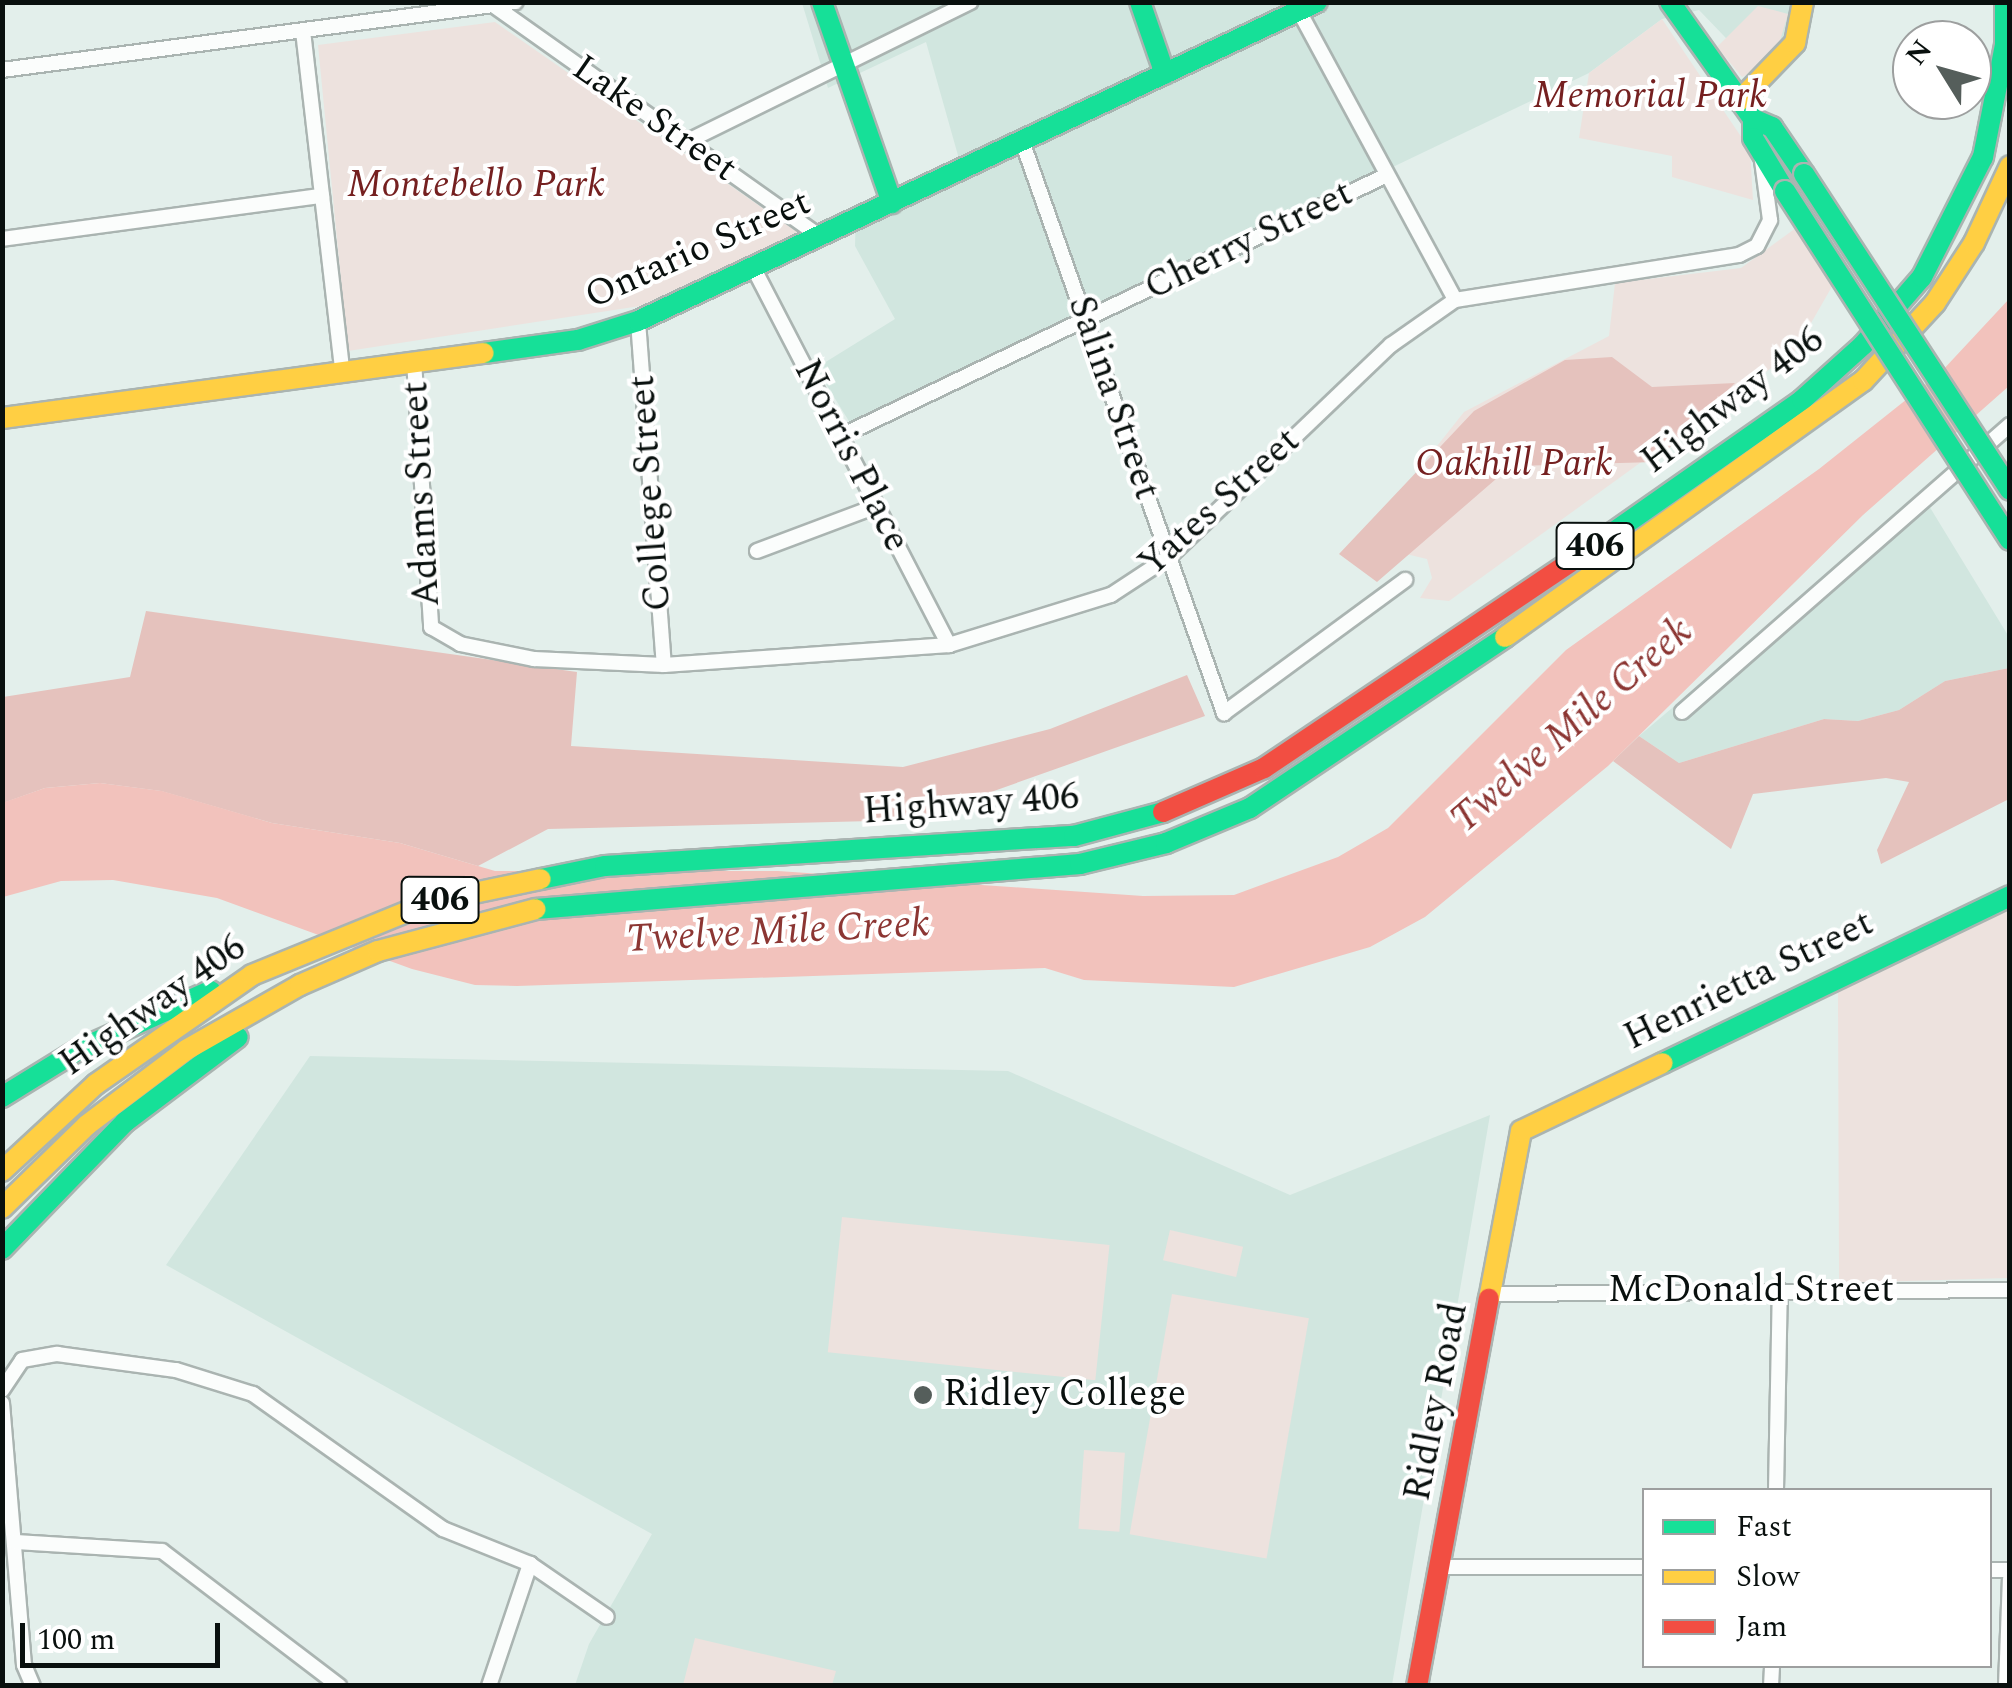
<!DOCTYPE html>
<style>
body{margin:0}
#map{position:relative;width:2012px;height:1688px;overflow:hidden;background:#e3efeb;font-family:Spectral,serif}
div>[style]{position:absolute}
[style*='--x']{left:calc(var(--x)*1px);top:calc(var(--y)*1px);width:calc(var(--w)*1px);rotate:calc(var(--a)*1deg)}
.built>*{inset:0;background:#d1e6df}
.green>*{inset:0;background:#ede2de;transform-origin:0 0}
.forest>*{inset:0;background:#e5c2bd}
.water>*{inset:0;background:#f2c2bc}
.roads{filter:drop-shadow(2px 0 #aab4b1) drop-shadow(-2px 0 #aab4b1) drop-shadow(0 2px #aab4b1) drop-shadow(0 -2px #aab4b1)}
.street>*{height:14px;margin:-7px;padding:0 7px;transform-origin:7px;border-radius:7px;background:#fbfdfc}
.fast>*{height:20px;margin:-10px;padding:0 10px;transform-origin:10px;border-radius:10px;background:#16e098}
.slow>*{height:20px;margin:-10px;padding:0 10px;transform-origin:10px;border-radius:10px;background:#ffcf43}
.jam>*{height:20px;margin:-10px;padding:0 10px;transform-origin:10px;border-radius:10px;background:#f24e42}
.bridges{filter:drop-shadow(2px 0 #aab4b1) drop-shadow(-2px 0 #aab4b1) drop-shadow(0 2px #aab4b1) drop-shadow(0 -2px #aab4b1)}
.fast-bridge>*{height:20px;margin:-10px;padding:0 10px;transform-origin:10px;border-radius:10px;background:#16e098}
.dots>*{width:28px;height:28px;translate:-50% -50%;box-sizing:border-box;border:5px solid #fff;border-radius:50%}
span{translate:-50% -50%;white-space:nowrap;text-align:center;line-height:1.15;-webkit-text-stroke:8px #fff;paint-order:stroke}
.shield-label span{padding:2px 8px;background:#fff;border:2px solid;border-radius:8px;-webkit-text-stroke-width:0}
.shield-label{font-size:35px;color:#09100e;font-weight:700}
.park-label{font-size:38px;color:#752020;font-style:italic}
.street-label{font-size:38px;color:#09100e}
.poi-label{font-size:38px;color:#09100e}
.left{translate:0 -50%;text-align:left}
.water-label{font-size:40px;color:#8c3633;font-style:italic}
.frame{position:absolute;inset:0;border:5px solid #09100e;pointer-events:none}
.legend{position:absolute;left:1642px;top:1488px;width:350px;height:180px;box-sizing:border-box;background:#fff;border:2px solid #9d9f9f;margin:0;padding:12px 18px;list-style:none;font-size:30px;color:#09100e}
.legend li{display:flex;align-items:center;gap:20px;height:50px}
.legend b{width:50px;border:2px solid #9d9f9f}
.north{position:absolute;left:1892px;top:20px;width:100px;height:100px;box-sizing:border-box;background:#fff;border:2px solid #9d9f9f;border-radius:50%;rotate:307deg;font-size:28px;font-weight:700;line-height:40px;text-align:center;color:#09100e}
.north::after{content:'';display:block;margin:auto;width:35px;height:45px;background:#555e5b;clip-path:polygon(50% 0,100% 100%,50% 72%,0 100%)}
.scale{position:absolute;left:20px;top:1623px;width:200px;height:45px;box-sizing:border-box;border:5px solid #09100e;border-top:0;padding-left:12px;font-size:30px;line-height:35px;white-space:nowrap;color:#09100e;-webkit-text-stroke:8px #fff;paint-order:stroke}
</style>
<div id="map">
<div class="built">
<div style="clip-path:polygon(802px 3px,1792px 3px,1786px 37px,1749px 62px,1699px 10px,1662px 19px,1589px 73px,852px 426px,816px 368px,895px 319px,855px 246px,856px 209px,959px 159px,926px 42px,828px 88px)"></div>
<div style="clip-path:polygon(1923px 496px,2009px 637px,2009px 668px,1945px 681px,1899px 710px,1858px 721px,1824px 719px,1679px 763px,1639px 736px)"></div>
<div style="clip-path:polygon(310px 1056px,1008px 1071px,1290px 1195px,1490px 1115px,1392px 1685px,575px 1685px,589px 1644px,652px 1534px,166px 1265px)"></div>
</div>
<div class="green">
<div style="clip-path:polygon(1758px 6px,1788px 14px,1774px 61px,1742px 77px,1717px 47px)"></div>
<div style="clip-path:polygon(1662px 19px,1750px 150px,1753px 200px,1672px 177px,1672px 156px,1579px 138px,1589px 73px)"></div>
<div style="clip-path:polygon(495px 22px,797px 232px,797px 233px,640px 306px,348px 351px,318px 45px)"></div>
<div style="clip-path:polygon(1800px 225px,1834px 283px,1795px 351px,1449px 601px,1420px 598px,1432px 578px,1427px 559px,1406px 554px,1376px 523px,1464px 412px,1609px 336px,1615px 283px,1741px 268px)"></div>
<div style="clip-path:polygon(2009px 908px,2009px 1278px,1839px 1283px,1838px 986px)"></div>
<div style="left:842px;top:1217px;width:269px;height:136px;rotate:6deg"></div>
<div style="left:1170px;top:1230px;width:75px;height:31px;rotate:13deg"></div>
<div style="left:1172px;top:1294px;width:139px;height:244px;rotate:10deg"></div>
<div style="left:1084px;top:1450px;width:41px;height:79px;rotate:4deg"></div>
<div style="clip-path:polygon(695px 1638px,836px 1671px,832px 1685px,683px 1685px)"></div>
</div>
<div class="forest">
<div style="clip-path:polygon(1612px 357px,1652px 387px,1735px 383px,1655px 462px,1511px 466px,1377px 582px,1339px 554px,1474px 411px,1565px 360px)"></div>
<div style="clip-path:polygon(146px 611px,577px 672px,571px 746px,903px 767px,1050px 729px,1187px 675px,1205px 716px,912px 820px,548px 829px,478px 866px,400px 843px,272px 823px,161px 791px,100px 783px,45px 788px,3px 803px,3px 697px,130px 677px)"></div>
<div style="clip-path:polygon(2009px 668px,2009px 799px,1881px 864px,1877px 850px,1909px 782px,1886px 778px,1753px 794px,1731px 849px,1613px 761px,1639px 736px,1679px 763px,1824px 719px,1858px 721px,1899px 710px,1945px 681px)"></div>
</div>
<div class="water">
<div style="clip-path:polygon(2009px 299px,2009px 386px,1863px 515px,1608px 766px,1425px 917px,1370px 947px,1234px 987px,1084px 980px,1045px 968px,517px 986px,475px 985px,412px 969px,217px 898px,113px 880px,61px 881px,3px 897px,2px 803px,45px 788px,100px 783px,162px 791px,272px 823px,400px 843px,495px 871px,778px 871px,1143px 896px,1234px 895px,1338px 857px,1388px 828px,1566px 650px,1819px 469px,1941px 372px)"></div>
</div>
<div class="roads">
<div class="street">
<div style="--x:493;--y:5;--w:400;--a:35.3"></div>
<div style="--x:1299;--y:11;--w:328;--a:61.6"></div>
<div style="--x:303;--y:31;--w:341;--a:83.4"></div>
<div style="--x:2;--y:70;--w:518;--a:-7.54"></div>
<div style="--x:1022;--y:141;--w:607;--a:70.55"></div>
<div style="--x:1224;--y:713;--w:225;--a:-36.3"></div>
<div style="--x:686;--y:142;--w:317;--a:-26.2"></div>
<div style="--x:2;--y:239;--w:323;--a:-7.7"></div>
<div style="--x:753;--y:267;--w:426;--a:62.6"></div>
<div style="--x:638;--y:321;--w:345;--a:85.7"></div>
<div style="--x:414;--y:361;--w:267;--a:86.3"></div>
<div style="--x:431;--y:627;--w:34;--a:30"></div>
<div style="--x:460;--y:644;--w:76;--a:11.5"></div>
<div style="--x:534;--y:659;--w:130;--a:2.6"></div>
<div style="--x:664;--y:665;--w:286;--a:-4"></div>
<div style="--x:949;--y:645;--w:170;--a:-17.2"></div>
<div style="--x:1111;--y:595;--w:69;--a:-33.2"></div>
<div style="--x:1169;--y:557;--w:307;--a:-43.7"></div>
<div style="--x:1391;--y:345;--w:78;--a:-35.1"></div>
<div style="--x:1455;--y:300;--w:288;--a:-9"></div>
<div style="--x:1739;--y:255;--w:20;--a:-27"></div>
<div style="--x:1757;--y:246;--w:29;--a:-63"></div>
<div style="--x:1770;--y:220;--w:68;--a:-97.7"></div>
<div style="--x:841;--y:436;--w:605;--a:-25.55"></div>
<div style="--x:757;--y:551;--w:128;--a:-20.6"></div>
<div style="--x:1682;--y:712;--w:436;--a:-41.2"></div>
<div style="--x:1493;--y:1294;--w:517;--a:-0.44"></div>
<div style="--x:2;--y:1390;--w:36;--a:-56"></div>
<div style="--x:22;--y:1360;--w:36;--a:-10"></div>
<div style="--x:57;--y:1354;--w:120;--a:7.7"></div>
<div style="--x:176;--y:1370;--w:81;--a:17.3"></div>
<div style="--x:253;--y:1394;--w:233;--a:35.4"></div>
<div style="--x:443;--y:1529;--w:94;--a:21.9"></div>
<div style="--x:530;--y:1564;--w:93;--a:34.5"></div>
<div style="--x:2;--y:1403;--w:263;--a:85.2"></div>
<div style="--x:24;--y:1665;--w:23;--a:67"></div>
<div style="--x:1776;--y:1490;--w:200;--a:-88.9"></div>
<div style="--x:15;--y:1542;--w:147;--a:3.5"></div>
<div style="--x:162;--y:1551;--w:223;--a:37.3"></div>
<div style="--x:1442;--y:1567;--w:202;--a:0"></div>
<div style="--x:1990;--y:1570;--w:20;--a:0"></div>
<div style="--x:489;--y:1686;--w:129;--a:-71.4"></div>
<div style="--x:1771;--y:1686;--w:20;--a:-87"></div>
<div style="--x:2006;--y:1686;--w:107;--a:-87.9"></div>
</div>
<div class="fast">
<div style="--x:822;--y:2;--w:213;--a:70.8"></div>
<div style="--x:1140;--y:2;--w:76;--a:70.9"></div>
<div style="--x:1670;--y:2;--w:143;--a:54.6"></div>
<div style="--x:1753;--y:119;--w:21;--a:23"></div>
<div style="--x:1772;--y:127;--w:57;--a:55.8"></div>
<div style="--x:1753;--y:119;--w:19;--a:90"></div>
<div style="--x:1753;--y:138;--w:62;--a:58.9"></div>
<div style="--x:484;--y:353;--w:95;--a:-7.9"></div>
<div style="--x:578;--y:340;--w:63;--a:-17.6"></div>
<div style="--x:638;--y:321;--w:750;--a:-25.16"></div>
<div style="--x:1591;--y:548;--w:258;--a:-35"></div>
<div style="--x:1802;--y:400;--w:82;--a:-42"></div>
<div style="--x:1863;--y:345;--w:90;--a:-49.1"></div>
<div style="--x:1922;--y:277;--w:135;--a:-63.1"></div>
<div style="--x:1983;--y:157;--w:114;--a:-78.9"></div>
<div style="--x:2005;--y:45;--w:43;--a:-90"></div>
<div style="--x:541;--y:879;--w:65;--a:-11.5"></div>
<div style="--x:605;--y:866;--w:470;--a:-3.7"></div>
<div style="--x:1074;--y:836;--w:92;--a:-15.1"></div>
<div style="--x:536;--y:909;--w:546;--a:-4.73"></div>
<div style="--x:1080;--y:864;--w:89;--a:-13.7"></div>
<div style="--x:1166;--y:843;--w:91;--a:-22.6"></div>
<div style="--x:1250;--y:808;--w:307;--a:-33.8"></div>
<div style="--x:1663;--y:1063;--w:385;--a:-25.7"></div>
<div style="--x:2;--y:1097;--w:89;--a:-31.7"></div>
<div style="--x:78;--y:1050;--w:145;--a:-24.1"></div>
<div style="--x:2;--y:1249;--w:177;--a:-45.9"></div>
<div style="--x:125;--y:1122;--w:141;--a:-37"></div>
</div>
<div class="slow">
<div style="--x:1739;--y:101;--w:81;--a:-46"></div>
<div style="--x:1795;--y:43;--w:42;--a:-79"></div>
<div style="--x:2;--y:418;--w:486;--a:-7.7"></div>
<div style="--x:1505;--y:637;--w:440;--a:-35.6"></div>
<div style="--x:1863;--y:381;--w:106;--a:-47.3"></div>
<div style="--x:1935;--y:303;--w:72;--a:-57"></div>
<div style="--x:1974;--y:243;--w:85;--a:-64.9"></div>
<div style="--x:2;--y:1171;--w:128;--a:-42.8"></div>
<div style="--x:96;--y:1084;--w:190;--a:-34.9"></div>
<div style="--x:252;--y:975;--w:193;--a:-22.2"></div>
<div style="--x:431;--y:902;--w:112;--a:-11.8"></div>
<div style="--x:2;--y:1208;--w:119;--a:-44.3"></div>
<div style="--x:87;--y:1125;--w:124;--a:-37.1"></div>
<div style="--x:186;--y:1050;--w:131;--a:-29.7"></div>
<div style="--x:300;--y:985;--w:85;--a:-23.6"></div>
<div style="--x:378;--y:951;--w:163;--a:-14.9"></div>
<div style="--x:1489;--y:1299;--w:171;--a:-79.2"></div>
<div style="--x:1521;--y:1131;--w:157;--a:-25.6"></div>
</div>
<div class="jam">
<div style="--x:1163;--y:812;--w:110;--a:-23.5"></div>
<div style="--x:1264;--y:768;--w:394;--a:-33.9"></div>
<div style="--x:1417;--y:1686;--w:394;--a:-79.5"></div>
</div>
</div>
<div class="bridges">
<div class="fast-bridge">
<div style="--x:1804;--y:174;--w:377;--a:56.9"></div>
<div style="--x:1785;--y:191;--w:415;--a:57.2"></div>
</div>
</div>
<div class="dots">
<div style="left:923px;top:1395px;background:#555e5b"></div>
</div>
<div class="shield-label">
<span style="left:1595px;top:546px">406</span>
<span style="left:440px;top:900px">406</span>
</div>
<div class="park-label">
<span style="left:1650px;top:97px">Memorial Park</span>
<span style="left:476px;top:186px">Montebello Park</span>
<span style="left:1514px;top:465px">Oakhill Park</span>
</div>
<div class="street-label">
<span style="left:654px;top:119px;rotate:35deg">Lake Street</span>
<span style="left:1249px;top:241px;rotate:-26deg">Cherry Street</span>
<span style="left:698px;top:250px;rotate:-24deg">Ontario Street</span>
<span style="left:1113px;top:398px;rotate:71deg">Salina Street</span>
<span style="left:1733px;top:401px;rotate:-37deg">Highway 406</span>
<span style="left:851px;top:456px;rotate:63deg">Norris Place</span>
<span style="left:651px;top:493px;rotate:-94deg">College Street</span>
<span style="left:422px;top:494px;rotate:-93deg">Adams Street</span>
<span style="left:1220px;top:503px;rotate:-42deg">Yates Street</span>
<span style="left:971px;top:805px;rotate:-4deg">Highway 406</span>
<span style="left:1749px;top:981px;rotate:-26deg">Henrietta Street</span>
<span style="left:153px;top:1006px;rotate:-35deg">Highway 406</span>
<span style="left:1751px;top:1291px">McDonald Street</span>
<span style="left:1437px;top:1402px;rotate:-79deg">Ridley Road</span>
</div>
<div class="poi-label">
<span class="left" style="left:943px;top:1395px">Ridley College</span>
</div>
<div class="water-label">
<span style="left:1572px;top:726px;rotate:-41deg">Twelve Mile Creek</span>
<span style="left:778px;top:932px;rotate:-3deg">Twelve Mile Creek</span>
</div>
<div class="frame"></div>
<ul class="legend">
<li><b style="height:12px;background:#16e098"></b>Fast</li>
<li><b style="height:12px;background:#ffcf43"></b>Slow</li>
<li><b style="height:12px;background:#f24e42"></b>Jam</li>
</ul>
<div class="north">N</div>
<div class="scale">100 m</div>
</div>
